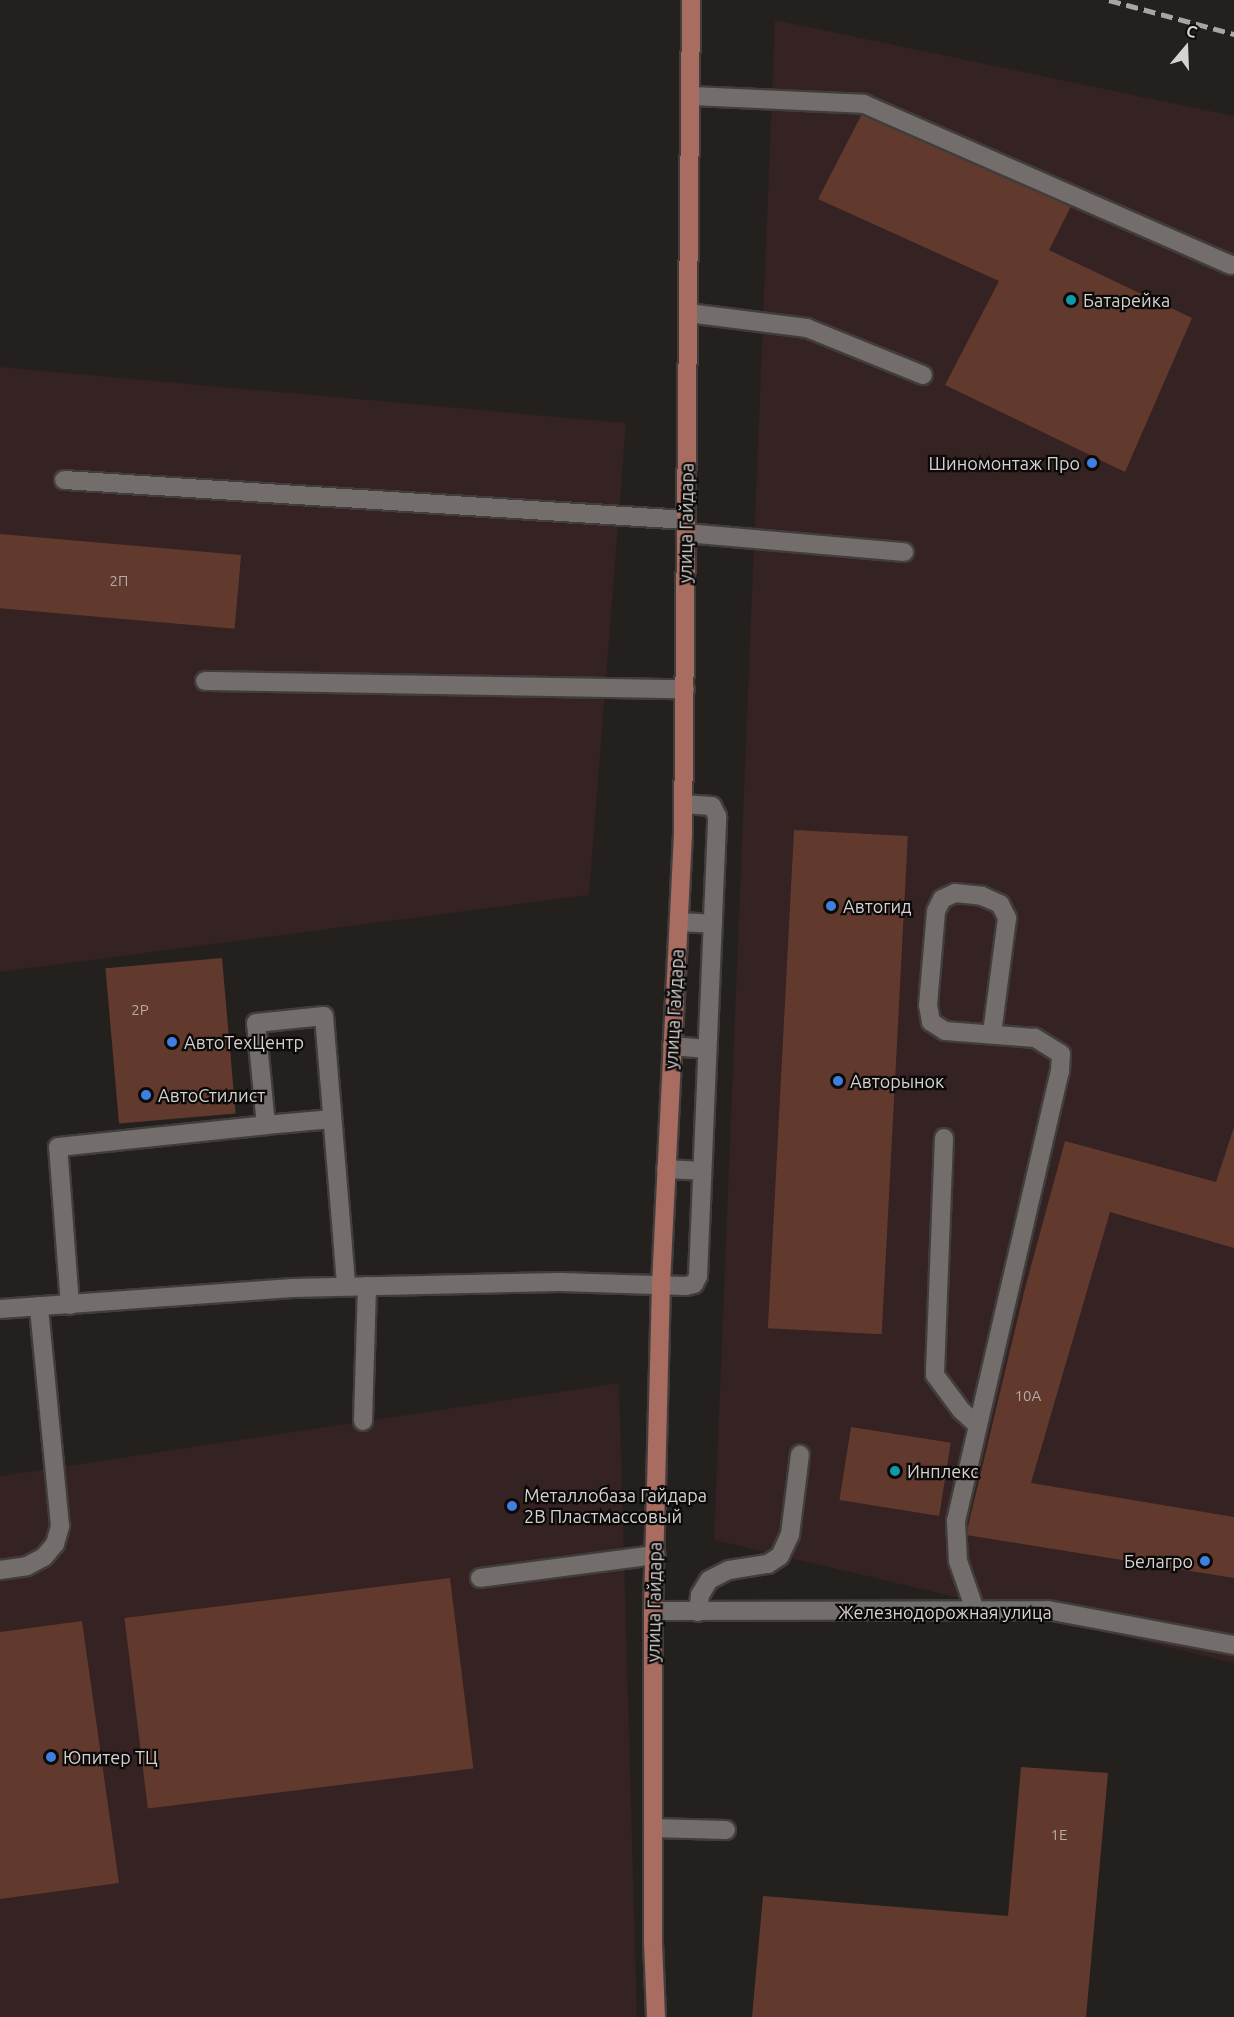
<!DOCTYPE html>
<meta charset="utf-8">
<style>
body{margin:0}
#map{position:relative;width:1234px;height:2017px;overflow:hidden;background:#24201e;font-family:Ubuntu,sans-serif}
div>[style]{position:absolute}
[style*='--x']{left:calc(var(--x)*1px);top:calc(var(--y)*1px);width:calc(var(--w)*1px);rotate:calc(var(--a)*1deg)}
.industrial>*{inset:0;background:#352222}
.building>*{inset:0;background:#613a2d;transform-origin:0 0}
.roads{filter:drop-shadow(2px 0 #413d3c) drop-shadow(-2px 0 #413d3c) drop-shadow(0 2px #413d3c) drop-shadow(0 -2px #413d3c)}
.minor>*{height:18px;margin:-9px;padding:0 9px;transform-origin:9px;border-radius:9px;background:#736e6c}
.major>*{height:18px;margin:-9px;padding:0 9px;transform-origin:9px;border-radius:9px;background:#a86c61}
.rail>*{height:4.5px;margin-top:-2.25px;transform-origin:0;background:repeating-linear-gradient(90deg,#a8a5a4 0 12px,transparent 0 18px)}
.dots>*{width:16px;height:16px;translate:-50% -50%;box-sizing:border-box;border:3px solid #0c0a09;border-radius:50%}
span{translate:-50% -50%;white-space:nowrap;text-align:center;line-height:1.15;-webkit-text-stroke:4.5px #0c0a09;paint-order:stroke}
.number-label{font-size:15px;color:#b8aca8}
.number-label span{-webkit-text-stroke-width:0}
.poi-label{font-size:18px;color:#d5d2d1}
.left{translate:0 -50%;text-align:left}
.right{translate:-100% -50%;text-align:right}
.street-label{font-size:18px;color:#d5d2d1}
.north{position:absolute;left:1156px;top:18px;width:60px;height:60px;-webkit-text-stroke:4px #0c0a09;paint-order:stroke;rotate:19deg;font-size:16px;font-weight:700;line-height:24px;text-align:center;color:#d5d2d1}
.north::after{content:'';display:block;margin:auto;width:21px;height:27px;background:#d5d2d1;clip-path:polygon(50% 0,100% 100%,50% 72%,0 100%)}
</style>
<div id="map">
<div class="industrial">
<div style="clip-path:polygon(775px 20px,1234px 116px,1234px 1663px,714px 1540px)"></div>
<div style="clip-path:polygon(0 367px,626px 423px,589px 895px,0 972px)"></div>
<div style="clip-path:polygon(619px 1383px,637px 2017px,0 2017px,0 1476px)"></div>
</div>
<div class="building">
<div style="clip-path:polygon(864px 110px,1071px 206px,1049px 250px,1192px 318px,1125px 472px,945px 385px,999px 281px,818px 199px)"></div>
<div style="left:0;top:534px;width:242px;height:74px;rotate:5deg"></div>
<div style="left:794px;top:830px;width:114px;height:499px;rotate:3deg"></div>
<div style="left:222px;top:958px;width:156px;height:117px;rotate:85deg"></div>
<div style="clip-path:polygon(1234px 1127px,1234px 1248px,1110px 1212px,1031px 1483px,1234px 1517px,1234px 1578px,966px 1535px,1024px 1292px,1065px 1141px,1216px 1182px)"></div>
<div style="left:851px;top:1427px;width:101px;height:74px;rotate:9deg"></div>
<div style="left:450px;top:1578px;width:192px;height:328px;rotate:83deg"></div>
<div style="clip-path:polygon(82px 1621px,119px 1883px,0 1899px,0 1632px)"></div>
<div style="clip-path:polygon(1021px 1767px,1108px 1773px,1086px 2017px,752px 2017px,763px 1896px,1008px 1916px)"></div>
</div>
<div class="roads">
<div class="minor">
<div style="--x:691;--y:96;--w:173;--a:2.6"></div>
<div style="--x:864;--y:104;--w:401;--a:23.7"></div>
<div style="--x:688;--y:313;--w:120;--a:7.2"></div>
<div style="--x:807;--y:328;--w:125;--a:22.1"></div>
<div style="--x:64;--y:480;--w:623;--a:3.68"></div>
<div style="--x:686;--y:533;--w:219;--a:5"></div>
<div style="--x:205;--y:681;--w:480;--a:1"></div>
<div style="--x:679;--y:922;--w:34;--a:3"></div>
<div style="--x:672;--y:1046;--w:35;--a:5"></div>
<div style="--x:266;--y:1125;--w:66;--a:-5.2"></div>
<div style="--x:944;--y:1138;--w:237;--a:92.2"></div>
<div style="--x:935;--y:1375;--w:44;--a:53.4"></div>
<div style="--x:961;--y:1410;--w:22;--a:43"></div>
<div style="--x:666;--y:1169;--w:36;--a:3"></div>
<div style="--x:70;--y:1305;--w:158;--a:-94.3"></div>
<div style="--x:58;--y:1147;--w:209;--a:-6"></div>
<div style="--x:266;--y:1125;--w:102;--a:-95.6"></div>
<div style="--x:256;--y:1023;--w:68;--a:-5.9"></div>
<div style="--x:324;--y:1016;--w:271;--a:85.3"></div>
<div style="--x:0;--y:1309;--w:293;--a:-4.1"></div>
<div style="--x:292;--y:1288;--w:268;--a:-1.3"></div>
<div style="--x:560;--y:1282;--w:126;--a:1.8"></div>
<div style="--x:686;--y:1286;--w:8;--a:-14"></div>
<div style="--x:694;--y:1284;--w:9;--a:-63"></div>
<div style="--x:698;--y:1276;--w:460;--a:-87.6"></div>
<div style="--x:717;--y:816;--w:11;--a:-117"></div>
<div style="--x:712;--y:806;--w:29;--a:-176"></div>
<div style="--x:363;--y:1421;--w:135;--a:-88.3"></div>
<div style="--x:0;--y:1570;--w:27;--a:-8"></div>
<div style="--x:27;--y:1566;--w:19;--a:-28"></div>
<div style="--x:44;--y:1557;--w:17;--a:-50"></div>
<div style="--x:55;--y:1544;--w:19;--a:-74"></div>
<div style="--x:60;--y:1526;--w:221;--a:-95.5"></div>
<div style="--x:480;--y:1578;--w:177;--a:-7.5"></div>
<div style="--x:975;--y:1610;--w:52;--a:-109.1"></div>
<div style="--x:958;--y:1561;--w:40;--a:-92.9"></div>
<div style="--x:956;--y:1521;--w:461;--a:-77"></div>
<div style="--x:1060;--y:1072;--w:18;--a:-87"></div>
<div style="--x:1061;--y:1054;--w:31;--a:-148"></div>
<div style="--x:1035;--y:1038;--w:90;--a:-175.6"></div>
<div style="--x:945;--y:1031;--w:17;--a:-147"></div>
<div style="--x:931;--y:1022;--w:17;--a:-100"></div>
<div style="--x:928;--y:1005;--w:94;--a:-85.1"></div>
<div style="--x:936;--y:911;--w:13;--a:-63"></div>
<div style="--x:942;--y:899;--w:14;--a:-25"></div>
<div style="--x:955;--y:893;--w:27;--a:6"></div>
<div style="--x:982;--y:896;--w:20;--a:24"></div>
<div style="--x:1000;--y:904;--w:16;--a:63"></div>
<div style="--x:1007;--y:918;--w:117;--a:97.4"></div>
<div style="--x:653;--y:1611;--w:395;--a:-0.1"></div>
<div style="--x:1048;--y:1610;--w:189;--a:10.7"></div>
<div style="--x:698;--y:1612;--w:17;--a:-83"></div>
<div style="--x:700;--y:1595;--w:17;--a:-59"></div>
<div style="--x:709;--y:1580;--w:22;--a:-27"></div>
<div style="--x:729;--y:1570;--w:39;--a:-9"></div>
<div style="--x:768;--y:1564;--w:14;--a:-34"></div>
<div style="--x:780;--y:1556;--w:23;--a:-65"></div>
<div style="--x:790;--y:1535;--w:81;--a:-82.9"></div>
<div style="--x:653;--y:1828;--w:73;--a:1.6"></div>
</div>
<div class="major">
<div style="--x:656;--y:2017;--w:76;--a:-92.3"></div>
<div style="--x:653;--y:1941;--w:330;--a:-90"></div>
<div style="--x:653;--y:1611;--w:327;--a:-88.6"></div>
<div style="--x:661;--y:1284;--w:450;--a:-87.2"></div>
<div style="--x:683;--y:835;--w:835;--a:-89.45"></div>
</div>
</div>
<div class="rail">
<div style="--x:1109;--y:0;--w:130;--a:15.2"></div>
</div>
<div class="dots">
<div style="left:1071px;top:300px;background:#0f9aa8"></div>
<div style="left:1092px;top:463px;background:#3f7fe0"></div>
<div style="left:831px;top:906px;background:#3f7fe0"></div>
<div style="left:172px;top:1042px;background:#3f7fe0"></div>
<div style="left:838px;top:1081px;background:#3f7fe0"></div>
<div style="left:146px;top:1095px;background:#3f7fe0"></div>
<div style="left:895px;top:1471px;background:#0f9aa8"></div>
<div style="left:512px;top:1506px;background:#3f7fe0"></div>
<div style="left:1205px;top:1561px;background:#3f7fe0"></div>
<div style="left:51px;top:1757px;background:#3f7fe0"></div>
</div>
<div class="number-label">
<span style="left:119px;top:581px">2П</span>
<span style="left:140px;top:1010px">2Р</span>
<span style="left:1028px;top:1396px">10А</span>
<span style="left:1059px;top:1835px">1Е</span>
</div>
<div class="poi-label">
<span class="left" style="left:1083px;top:300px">Батарейка</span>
<span class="right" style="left:1080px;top:463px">Шиномонтаж Про</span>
<span class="left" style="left:843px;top:906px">Автогид</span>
<span class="left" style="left:184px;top:1042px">АвтоТехЦентр</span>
<span class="left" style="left:850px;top:1081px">Авторынок</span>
<span class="left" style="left:158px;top:1095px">АвтоСтилист</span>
<span class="left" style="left:907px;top:1471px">Инплекс</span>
<span class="left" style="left:524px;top:1506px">Металлобаза Гайдара<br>2В Пластмассовый</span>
<span class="right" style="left:1193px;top:1561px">Белагро</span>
<span class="left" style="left:63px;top:1757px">Юпитер ТЦ</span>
</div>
<div class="street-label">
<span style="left:686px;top:523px;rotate:-89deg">улица Гайдара</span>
<span style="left:674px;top:1009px;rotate:-87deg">улица Гайдара</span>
<span style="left:654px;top:1602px;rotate:-89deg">улица Гайдара</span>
<span style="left:945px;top:1612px">Железнодорожная улица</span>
</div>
<div class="north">С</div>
</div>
